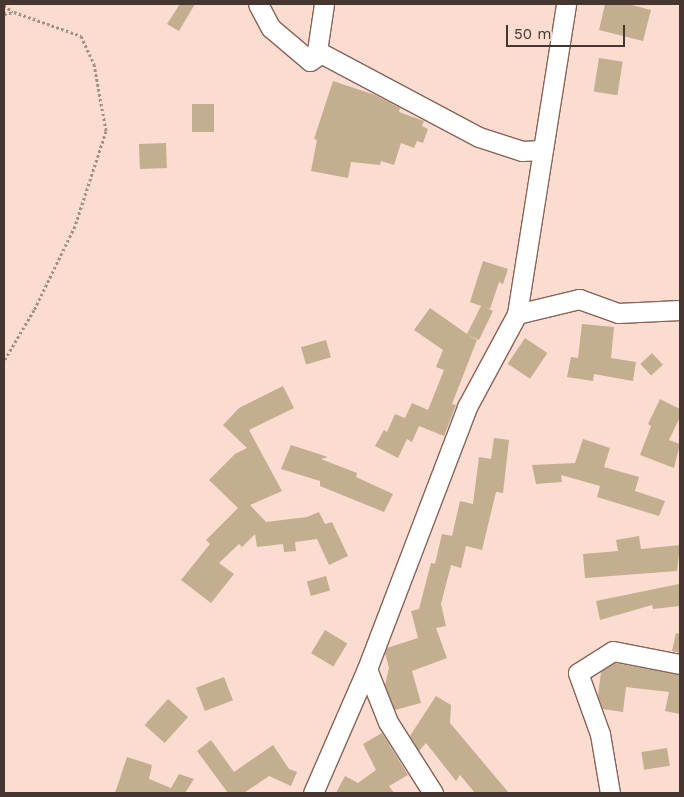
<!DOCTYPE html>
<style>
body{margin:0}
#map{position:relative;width:684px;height:797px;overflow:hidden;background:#fbdcd0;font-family:"Work Sans",sans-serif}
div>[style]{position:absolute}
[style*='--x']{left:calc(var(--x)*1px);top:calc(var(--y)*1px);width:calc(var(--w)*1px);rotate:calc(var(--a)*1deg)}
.building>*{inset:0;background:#c3ae8f;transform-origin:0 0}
.path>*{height:3px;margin-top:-1.5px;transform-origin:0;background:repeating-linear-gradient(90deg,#a58e84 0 2.5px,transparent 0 5px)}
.roads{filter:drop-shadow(1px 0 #866457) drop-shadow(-1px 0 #866457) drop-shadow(0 1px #866457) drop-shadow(0 -1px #866457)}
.minor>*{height:19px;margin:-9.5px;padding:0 9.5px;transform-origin:9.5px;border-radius:9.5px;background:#fff}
span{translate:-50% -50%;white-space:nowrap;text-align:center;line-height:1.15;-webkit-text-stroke:5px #fbdcd0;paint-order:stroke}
.frame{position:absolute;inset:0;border:5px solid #453630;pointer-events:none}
.scale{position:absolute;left:506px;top:25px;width:119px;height:22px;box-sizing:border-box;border:2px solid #453630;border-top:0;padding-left:6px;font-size:15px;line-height:18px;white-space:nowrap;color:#453630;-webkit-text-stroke:4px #fbdcd0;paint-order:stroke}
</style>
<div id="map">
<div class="building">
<div style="clip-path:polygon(180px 4px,195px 4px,179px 31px,167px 24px)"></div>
<div style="clip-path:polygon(605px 4px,628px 4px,651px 10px,643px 41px,599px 30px)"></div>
<div style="left:599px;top:58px;width:24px;height:34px;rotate:9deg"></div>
<div style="clip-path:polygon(333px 81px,375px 95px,400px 108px,399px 112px,424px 121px,422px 126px,428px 129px,423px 143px,417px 141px,414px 148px,401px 143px,394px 165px,381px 161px,380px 165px,351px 162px,348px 178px,311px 171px,317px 140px,314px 139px)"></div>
<div style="left:192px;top:104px;width:22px;height:28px"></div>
<div style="left:166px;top:143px;width:25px;height:27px;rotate:88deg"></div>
<div style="clip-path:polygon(483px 261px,508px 269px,503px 284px,499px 282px,490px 309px,484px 307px,493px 311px,479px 340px,468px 335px,477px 340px,452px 404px,456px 405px,444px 436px,419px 426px,412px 442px,407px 439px,398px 458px,375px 446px,384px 430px,387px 432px,395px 414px,405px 418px,412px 403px,428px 410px,444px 370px,436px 367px,443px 350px,414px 330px,430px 308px,467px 334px,481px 306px,470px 302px)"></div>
<div style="clip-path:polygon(582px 324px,614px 327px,611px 358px,636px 362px,633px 381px,594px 374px,593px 381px,567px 377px,571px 357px,578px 358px)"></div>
<div style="left:525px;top:338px;width:27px;height:31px;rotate:34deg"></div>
<div style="left:326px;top:340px;width:18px;height:26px;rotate:74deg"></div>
<div style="left:652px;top:353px;width:16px;height:16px;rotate:47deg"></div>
<div style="clip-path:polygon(283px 386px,294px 408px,249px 430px,282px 491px,250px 505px,266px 522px,307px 517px,319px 512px,325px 524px,332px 522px,348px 556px,329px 565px,317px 539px,295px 542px,296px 551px,284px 552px,283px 544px,257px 547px,255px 534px,242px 547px,239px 544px,219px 563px,234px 574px,211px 603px,181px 580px,210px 544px,206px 540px,238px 508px,209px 480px,235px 454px,247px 448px,223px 425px,239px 408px)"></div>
<div style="clip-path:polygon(660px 399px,680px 409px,680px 417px,669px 440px,680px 444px,674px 468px,640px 455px,651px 426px,648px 424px)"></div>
<div style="clip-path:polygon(494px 438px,509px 440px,503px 493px,496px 492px,482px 550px,466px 546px,461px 568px,451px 565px,441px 604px,446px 626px,436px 628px,447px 658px,412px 671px,421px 703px,395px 710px,385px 685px,389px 668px,385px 653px,387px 648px,418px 638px,411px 611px,419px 609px,431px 563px,435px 564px,442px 534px,452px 536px,460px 501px,473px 504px,479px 457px,491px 459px)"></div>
<div style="clip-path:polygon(583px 439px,610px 448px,604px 467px,639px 477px,635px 491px,665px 501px,659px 516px,597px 497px,600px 486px,561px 475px,562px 482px,536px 484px,532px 465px,575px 463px)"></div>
<div style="clip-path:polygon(291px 445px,328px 457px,321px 459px,357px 473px,356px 477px,393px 494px,384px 512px,320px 486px,320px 481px,281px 469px)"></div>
<div style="clip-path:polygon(639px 536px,641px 549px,680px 545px,677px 571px,585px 578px,583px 554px,618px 551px,616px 540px)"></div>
<div style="left:326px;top:576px;width:15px;height:20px;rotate:74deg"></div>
<div style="clip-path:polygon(679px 584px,680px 606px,653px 609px,652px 605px,600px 620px,596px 601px)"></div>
<div style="left:325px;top:630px;width:26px;height:27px;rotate:31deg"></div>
<div style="clip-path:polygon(676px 633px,680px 634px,680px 653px,672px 651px)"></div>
<div style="clip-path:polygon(615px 663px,680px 675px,680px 714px,665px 711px,669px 692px,626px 687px,623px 712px,603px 709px,598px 696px,601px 672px)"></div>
<div style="left:224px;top:677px;width:25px;height:30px;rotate:69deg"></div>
<div style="clip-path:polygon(436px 696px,451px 705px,450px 723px,509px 793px,475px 793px,460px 775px,456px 781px,426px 743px,419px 751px,410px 736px)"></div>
<div style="left:168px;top:699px;width:27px;height:35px;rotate:42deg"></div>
<div style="clip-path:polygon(382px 733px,408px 775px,389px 786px,394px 793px,336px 793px,345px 776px,358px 783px,376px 770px,363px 744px)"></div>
<div style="clip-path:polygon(211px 740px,234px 772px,273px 745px,289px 769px,297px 772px,291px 786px,269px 776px,244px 793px,228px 793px,197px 751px)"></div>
<div style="left:667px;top:748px;width:18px;height:26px;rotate:81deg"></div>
<div style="clip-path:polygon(127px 757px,152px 765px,149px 779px,171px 788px,179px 774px,194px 779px,185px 793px,115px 793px)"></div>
</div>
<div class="path">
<div style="--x:4;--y:5;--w:11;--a:38"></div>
<div style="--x:4;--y:14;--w:10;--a:-11"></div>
<div style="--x:14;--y:12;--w:71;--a:19.7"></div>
<div style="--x:81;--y:36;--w:31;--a:65"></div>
<div style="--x:94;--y:64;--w:68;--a:79.8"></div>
<div style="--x:106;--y:131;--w:100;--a:108.1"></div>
<div style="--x:75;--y:226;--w:93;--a:116"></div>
<div style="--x:34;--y:310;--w:59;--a:120.5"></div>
</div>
<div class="roads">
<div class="minor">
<div style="--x:258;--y:4;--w:27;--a:62"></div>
<div style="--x:271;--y:28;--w:51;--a:40.2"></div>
<div style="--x:310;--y:61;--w:9;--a:-36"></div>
<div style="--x:317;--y:56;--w:5;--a:-90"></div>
<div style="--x:324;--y:4;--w:48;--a:98.5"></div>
<div style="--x:317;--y:51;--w:183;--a:28"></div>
<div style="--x:479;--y:137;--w:45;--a:18"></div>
<div style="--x:522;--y:151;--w:20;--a:-3"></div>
<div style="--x:517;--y:314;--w:64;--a:-13.6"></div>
<div style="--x:579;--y:299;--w:41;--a:19.7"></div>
<div style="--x:618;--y:313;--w:62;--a:-2.8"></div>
<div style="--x:367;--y:669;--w:57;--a:68.4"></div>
<div style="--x:388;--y:722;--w:84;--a:57.6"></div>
<div style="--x:313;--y:793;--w:135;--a:-66.5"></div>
<div style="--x:367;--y:669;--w:280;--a:-69.1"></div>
<div style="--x:467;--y:407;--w:106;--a:-61.7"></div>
<div style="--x:517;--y:314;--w:314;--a:-81"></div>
<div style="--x:610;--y:793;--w:60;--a:-99.6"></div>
<div style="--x:600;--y:734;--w:65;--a:-109.8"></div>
<div style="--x:578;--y:673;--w:41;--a:-32.2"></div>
<div style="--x:613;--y:651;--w:68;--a:11"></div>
</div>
</div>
<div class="frame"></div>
<div class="scale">50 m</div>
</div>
